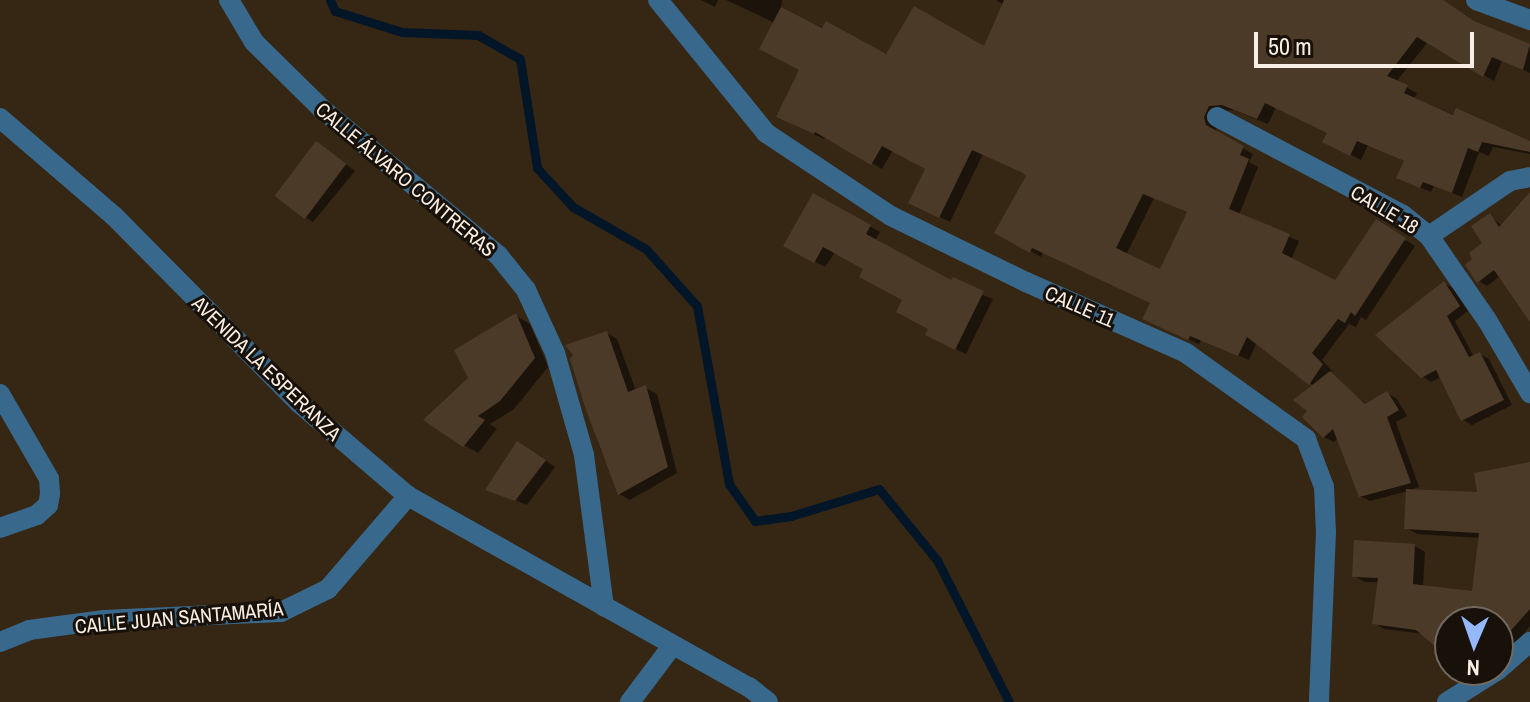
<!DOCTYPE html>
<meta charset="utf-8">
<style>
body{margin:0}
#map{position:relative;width:1530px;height:702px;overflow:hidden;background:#362614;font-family:"Archivo Narrow",sans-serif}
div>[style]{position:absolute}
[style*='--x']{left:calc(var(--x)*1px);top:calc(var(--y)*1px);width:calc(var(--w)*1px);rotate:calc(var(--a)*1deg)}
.shadow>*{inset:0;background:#0007}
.stream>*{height:9px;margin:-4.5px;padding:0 4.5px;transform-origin:4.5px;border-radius:4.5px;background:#031628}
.building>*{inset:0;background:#4b3a28;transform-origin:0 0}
.minor>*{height:20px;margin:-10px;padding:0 10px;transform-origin:10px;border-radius:10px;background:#38698c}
span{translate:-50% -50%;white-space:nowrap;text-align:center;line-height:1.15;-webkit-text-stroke:6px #181109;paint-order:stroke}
.street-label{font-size:20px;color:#f9eee3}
.north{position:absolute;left:1434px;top:606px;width:80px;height:80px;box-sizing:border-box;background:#181109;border:2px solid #726960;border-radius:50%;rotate:182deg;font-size:22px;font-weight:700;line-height:32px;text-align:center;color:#f9eee3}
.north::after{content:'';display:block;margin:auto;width:28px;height:36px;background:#95b7fd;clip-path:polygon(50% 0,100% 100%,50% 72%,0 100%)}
.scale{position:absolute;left:1254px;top:32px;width:220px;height:36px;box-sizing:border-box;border:4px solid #f9eee3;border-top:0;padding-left:10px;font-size:24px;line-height:28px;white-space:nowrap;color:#f9eee3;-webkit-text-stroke:6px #181109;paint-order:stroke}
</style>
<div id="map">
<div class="shadow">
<div style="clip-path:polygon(701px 0,718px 0,715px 7px)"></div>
<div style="clip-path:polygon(evenodd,726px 0,782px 0,781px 9px,884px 55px,985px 48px,1004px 5px,996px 0,1441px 0,1478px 24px,1530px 47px,1530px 73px,1502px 61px,1494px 81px,1428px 42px,1396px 82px,1417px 93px,1414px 99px,1530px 144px,1530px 154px,1493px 147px,1489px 156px,1479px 152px,1462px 197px,1434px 186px,1431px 192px,1409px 183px,1406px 162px,1368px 145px,1361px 160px,1335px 147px,1329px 133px,1276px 107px,1268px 124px,1234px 110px,1220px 111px,1214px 123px,1217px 133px,1253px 154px,1249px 162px,1258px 167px,1239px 215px,1299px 241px,1291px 260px,1336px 283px,1387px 228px,1415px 246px,1366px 320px,1361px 317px,1356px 327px,1349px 324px,1322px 360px,1332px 371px,1330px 373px,1367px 405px,1387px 393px,1397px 399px,1407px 416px,1396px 422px,1419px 487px,1410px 490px,1480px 494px,1530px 464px,1530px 626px,1498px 665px,1498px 622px,1450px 622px,1450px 657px,1425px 634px,1384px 629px,1374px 623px,1379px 582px,1365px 582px,1354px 576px,1415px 546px,1425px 552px,1423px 587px,1474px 594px,1480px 538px,1417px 534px,1406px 528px,1408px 491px,1370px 501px,1360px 496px,1338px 438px,1334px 442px,1324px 437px,1310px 411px,1314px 386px,1257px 342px,1249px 360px,1201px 340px,1199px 344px,1155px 324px,1152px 303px,1043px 252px,1041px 257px,997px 232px,1029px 175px,983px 154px,950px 222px,921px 208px,927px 169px,893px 150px,882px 169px,826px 136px,824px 139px,788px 122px,801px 70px,775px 23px,726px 0,1154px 198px,1189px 213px,1161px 271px,1126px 255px,1154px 198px)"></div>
<div style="clip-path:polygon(317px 143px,355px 171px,313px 222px,303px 216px)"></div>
<div style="clip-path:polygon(814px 195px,880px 232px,875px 241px,952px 283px,993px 299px,966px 354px,938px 341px,905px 300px,866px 269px,835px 252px,825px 267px,785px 245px)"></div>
<div style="clip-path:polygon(1530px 195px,1530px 319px,1500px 276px,1487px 286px,1479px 281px,1490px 216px,1502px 226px)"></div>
<div style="clip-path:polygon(1444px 283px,1453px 288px,1468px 311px,1455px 321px,1474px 357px,1480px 354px,1489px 359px,1512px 405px,1472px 425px,1463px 420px,1441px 377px,1431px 382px,1422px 376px)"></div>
<div style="clip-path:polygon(516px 316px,530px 324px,548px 367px,514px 409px,490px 424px,497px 429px,478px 453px,464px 445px,471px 378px)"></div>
<div style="clip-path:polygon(607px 333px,617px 339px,636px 391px,646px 388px,657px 394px,677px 473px,630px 500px,619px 494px,600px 448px,572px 359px)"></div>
<div style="clip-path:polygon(528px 449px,555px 467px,527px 505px,488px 489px)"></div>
<div style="clip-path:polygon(1465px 670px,1491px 670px,1479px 679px)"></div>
</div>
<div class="stream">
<div style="--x:330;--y:0;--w:12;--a:66"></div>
<div style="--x:335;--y:11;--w:70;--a:17.4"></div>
<div style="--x:402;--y:32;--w:76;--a:2.3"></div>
<div style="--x:478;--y:35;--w:48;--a:29.7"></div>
<div style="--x:520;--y:59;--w:110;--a:81.1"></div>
<div style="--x:537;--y:168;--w:53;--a:47.3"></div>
<div style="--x:573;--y:207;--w:84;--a:29.9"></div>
<div style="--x:646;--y:249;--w:76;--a:48.2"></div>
<div style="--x:697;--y:306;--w:181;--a:79.8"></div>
<div style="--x:729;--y:484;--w:45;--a:54.9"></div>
<div style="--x:755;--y:521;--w:36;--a:-8"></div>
<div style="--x:791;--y:516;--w:92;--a:-17.1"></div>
<div style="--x:879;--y:489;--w:92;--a:50.8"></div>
<div style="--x:937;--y:560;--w:159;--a:63.1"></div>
</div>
<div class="building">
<div style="clip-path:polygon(evenodd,1004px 0,1443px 0,1474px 21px,1530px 44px,1523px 70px,1492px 57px,1483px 77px,1417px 37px,1387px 76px,1408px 85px,1404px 93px,1453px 115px,1456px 108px,1530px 141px,1530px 152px,1482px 142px,1478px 152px,1468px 148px,1452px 193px,1423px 182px,1420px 188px,1396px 178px,1404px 161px,1357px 141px,1350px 156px,1322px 142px,1327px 133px,1265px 103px,1257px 119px,1222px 105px,1209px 106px,1204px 117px,1206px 125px,1244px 146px,1240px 155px,1249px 159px,1229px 209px,1290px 234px,1282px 253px,1335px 280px,1376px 219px,1406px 238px,1355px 316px,1351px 312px,1345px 323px,1338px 319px,1312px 353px,1323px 364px,1309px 385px,1247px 337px,1238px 356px,1190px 336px,1188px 340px,1142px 319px,1150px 303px,1032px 248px,1030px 253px,994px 233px,1026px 176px,1021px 172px,972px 150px,939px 218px,908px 203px,925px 169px,882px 146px,871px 165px,815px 132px,814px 134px,776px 117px,799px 70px,759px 49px,781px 7px,822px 28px,826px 21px,886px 54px,914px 6px,984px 46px,1004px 0,1143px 194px,1187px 212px,1160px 269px,1116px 248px,1143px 194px)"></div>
<div style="left:316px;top:141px;width:38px;height:69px;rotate:37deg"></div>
<div style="clip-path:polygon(1530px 192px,1530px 322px,1494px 270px,1477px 283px,1465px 265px,1472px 259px,1469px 253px,1482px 243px,1471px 226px,1490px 213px,1499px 227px)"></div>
<div style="clip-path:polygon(813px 193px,871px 225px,866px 234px,951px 280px,953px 277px,984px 291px,955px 350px,925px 335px,928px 329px,896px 312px,902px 300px,859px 277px,863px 269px,823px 247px,814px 263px,783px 246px)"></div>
<div style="clip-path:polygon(1444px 281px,1460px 306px,1447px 316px,1469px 357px,1480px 352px,1504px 400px,1461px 421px,1436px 370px,1421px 378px,1375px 335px)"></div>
<div style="clip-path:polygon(516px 313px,535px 358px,500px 401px,478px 416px,485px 420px,463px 447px,423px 420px,468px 378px,454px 350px)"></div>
<div style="clip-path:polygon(607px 331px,628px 392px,646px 385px,668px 467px,618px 495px,585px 407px,570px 359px,573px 355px,565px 345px)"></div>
<div style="clip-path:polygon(1330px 371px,1365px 404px,1387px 391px,1399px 410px,1387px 417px,1411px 483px,1359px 497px,1333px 429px,1323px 438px,1302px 417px,1307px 411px,1293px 400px)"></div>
<div style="clip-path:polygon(517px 441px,546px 460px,515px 501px,485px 490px)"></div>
<div style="clip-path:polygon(1530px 462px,1530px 609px,1498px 645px,1498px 622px,1450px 622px,1450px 659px,1416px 630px,1372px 624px,1378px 578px,1352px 577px,1354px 540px,1415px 544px,1413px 584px,1472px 591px,1479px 533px,1404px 529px,1406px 489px,1477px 492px,1474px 473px)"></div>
</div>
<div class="minor">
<div style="--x:229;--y:0;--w:49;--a:59.2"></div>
<div style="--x:254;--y:42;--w:95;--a:44.6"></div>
<div style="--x:322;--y:109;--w:229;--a:39.7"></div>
<div style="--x:498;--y:255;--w:45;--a:51.3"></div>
<div style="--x:526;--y:290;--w:69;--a:65.3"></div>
<div style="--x:555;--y:353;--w:106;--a:74.1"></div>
<div style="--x:584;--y:455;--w:153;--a:82.5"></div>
<div style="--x:658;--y:0;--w:171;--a:50.9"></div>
<div style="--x:766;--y:133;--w:150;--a:33.6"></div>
<div style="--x:891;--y:216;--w:150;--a:26.1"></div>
<div style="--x:1026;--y:282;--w:175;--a:23.9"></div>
<div style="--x:1186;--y:353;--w:148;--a:35.6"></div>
<div style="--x:1306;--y:439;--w:51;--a:69.4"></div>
<div style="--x:1324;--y:487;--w:45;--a:87.5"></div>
<div style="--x:1326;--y:532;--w:170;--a:92.4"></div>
<div style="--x:1476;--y:0;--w:58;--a:20.3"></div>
<div style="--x:1217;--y:117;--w:210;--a:27.8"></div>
<div style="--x:1403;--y:215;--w:33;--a:39"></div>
<div style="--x:1429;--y:236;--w:102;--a:55.4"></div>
<div style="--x:1487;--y:320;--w:85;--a:59.5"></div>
<div style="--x:0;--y:118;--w:150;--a:40.7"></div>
<div style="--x:114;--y:216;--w:263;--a:45.3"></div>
<div style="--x:299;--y:403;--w:143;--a:40.5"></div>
<div style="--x:408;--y:496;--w:391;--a:29.3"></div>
<div style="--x:749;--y:687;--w:24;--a:38"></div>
<div style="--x:1429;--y:236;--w:98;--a:-34.2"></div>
<div style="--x:1510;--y:181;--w:20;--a:-11"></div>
<div style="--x:0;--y:394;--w:98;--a:60"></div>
<div style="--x:49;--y:479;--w:15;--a:86"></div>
<div style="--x:50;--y:494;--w:11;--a:100"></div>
<div style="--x:48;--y:505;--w:15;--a:138"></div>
<div style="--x:37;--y:515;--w:39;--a:161"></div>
<div style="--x:0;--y:642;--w:31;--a:-22"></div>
<div style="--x:29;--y:630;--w:76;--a:-7.6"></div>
<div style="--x:104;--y:620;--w:177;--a:-2.6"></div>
<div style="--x:281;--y:612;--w:52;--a:-26.1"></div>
<div style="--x:328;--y:589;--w:123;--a:-49.3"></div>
<div style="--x:1498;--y:670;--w:43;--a:-41.2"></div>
<div style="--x:630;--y:702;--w:70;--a:-53.1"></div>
<div style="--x:1447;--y:702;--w:60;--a:-32.1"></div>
</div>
<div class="street-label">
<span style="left:406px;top:179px;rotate:40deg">CALLE ÁLVARO CONTRERAS</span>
<span style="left:1385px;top:209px;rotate:31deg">CALLE 18</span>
<span style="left:1080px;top:306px;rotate:24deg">CALLE 11</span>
<span style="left:267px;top:368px;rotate:44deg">AVENIDA LA ESPERANZA</span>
<span style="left:179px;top:617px;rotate:-5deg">CALLE JUAN SANTAMARÍA</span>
</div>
<div class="north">N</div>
<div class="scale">50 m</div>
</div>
